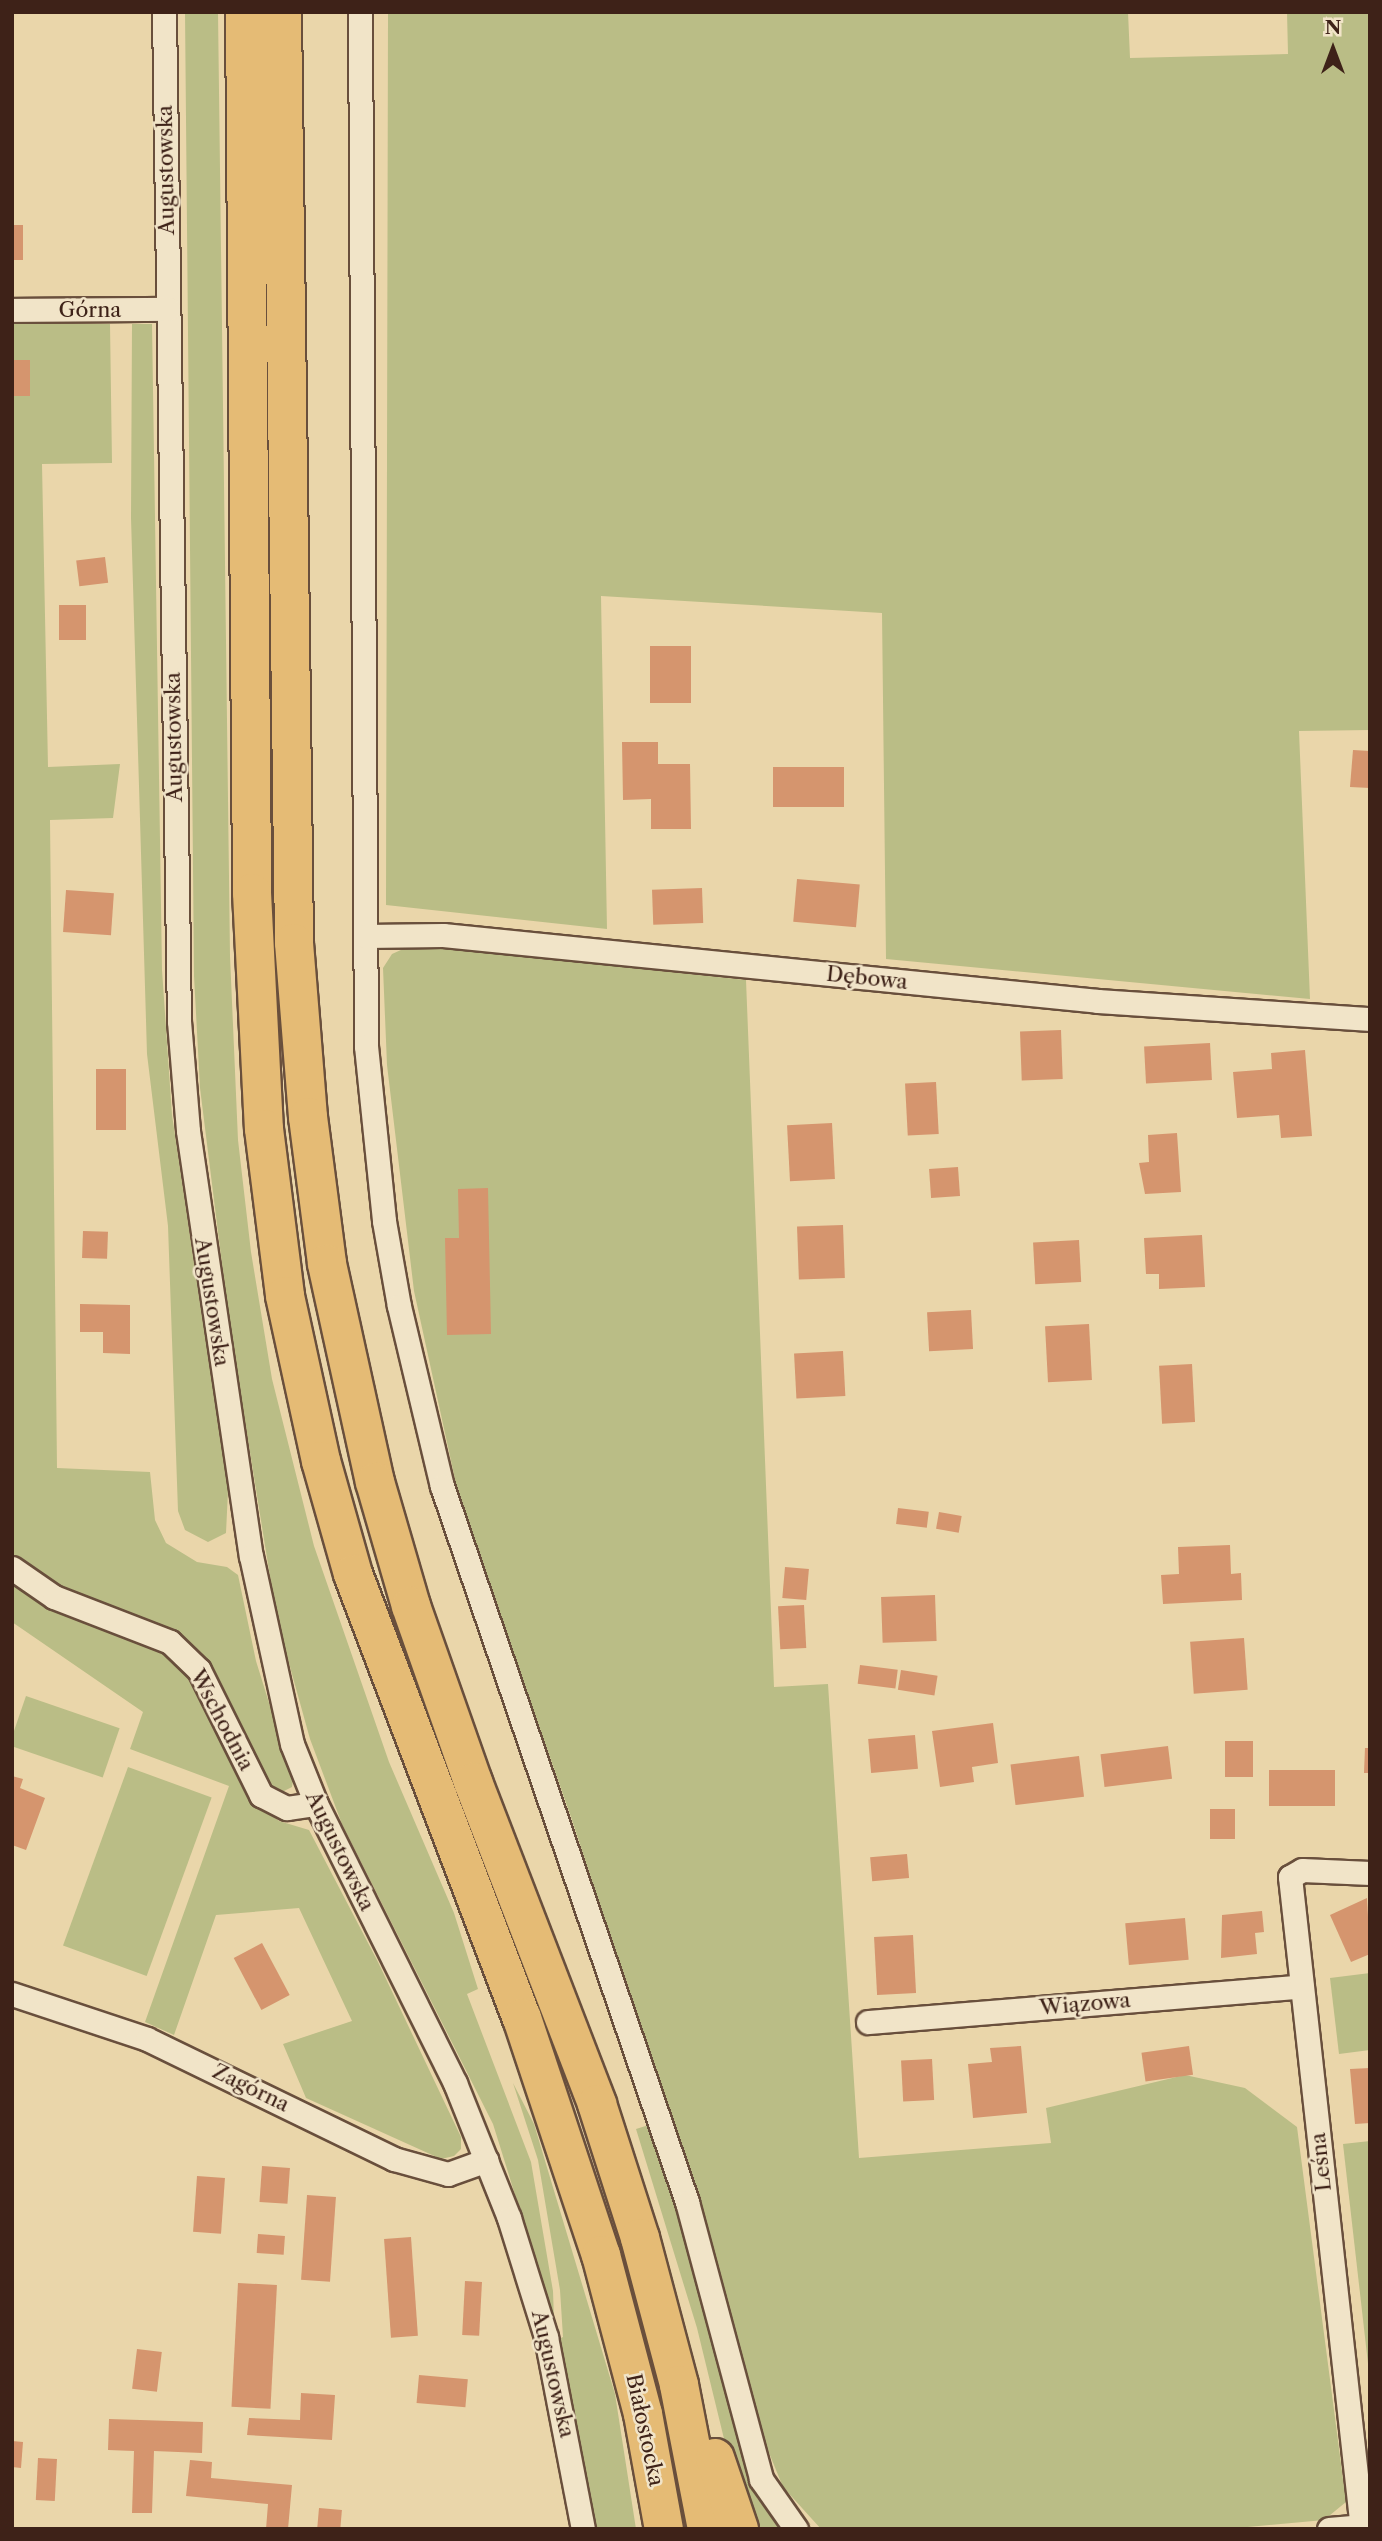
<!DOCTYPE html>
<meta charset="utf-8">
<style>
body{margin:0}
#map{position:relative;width:1382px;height:2541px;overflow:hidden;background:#ead6aa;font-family:"Libre Caslon Text",serif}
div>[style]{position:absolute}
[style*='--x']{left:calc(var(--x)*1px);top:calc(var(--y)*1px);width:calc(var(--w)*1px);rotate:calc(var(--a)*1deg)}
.green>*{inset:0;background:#babd86;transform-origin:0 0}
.building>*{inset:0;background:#d5956e;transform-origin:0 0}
.roads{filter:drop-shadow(2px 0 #694f3c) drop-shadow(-2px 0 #694f3c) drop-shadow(0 2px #694f3c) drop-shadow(0 -2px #694f3c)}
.street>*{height:23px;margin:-11.5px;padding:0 11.5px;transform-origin:11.5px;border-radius:11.5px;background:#f1e4c8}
.highway>*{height:38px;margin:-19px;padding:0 19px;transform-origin:19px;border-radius:19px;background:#e5bb75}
span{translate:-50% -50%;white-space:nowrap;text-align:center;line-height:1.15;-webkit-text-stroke:5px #f1e4c8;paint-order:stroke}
.street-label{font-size:21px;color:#3e2218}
.frame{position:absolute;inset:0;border:14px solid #3e2218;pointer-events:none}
.north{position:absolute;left:1298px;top:14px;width:70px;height:70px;-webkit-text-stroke:5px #f1e4c8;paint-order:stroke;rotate:0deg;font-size:19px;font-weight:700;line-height:28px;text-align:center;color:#3e2218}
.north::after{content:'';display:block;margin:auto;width:24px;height:32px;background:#3e2218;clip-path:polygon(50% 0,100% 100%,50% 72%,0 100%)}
</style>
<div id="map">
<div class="green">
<div style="clip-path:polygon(185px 12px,218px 12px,230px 956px,238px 1140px,251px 1252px,272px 1379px,314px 1546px,389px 1762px,454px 1913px,478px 1989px,467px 1994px,531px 2162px,553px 2291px,554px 2320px,493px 2124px,342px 1824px,310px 1739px,277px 1620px,230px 1328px,200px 1088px,194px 976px)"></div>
<div style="clip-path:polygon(388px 12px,1128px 12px,1130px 58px,1288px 54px,1287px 12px,1370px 12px,1370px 730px,1299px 731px,1310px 999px,886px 959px,882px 613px,601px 596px,607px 929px,386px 905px)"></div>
<div style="clip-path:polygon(12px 324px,110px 324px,112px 463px,42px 464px,48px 767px,120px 764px,113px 818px,50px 820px,57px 1468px,150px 1472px,155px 1520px,166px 1543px,197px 1562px,227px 1567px,238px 1575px,256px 1661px,293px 1780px,292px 1787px,280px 1793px,270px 1788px,208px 1663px,195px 1647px,164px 1630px,62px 1589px,12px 1554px)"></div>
<div style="clip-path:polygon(132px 324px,152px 324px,162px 970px,172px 1115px,228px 1491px,226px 1533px,208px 1542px,185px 1530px,178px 1511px,168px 1226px,147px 1054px,131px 518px)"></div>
<div style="clip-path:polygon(412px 945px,746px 980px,774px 1687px,828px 1684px,859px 2158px,1051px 2143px,1046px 2108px,1185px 2075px,1245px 2088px,1297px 2127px,1346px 2502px,1324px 2520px,1226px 2529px,821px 2529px,783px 2487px,760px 2431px,701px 2214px,571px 1817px,460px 1502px,414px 1291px,387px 1065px,383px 968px,392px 954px)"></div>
<div style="clip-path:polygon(12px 1582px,168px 1655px,183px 1669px,247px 1795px,279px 1821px,309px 1830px,378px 1962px,461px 2137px,461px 2149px,454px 2156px,441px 2159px,306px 2098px,283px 2044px,352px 2021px,299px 1908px,216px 1915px,174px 2035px,145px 2022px,229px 1786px,130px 1749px,143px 1712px,12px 1622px)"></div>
<div style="left:26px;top:1696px;width:99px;height:52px;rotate:19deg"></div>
<div style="left:128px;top:1767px;width:89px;height:190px;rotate:20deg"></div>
<div style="clip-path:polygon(1370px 1973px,1370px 2050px,1339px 2054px,1330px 1978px)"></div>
<div style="clip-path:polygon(513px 2083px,534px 2124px,615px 2394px,636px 2529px,597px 2529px,559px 2339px,563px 2337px,560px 2290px,538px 2160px)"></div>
<div style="clip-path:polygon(652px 2124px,735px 2414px,743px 2463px,757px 2498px,781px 2529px,758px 2529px,736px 2488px,697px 2328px,636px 2129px)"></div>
<div style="clip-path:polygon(1370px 2141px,1370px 2381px,1343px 2144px)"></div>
</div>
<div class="building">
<div style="left:23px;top:225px;width:35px;height:11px;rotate:90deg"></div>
<div style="left:12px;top:360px;width:18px;height:36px"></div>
<div style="left:105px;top:557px;width:26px;height:29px;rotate:83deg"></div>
<div style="left:86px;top:605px;width:35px;height:27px;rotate:90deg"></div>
<div style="left:650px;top:646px;width:41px;height:57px"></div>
<div style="clip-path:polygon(622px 742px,658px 742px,658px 764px,690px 764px,691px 829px,651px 829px,651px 799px,623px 800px)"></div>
<div style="clip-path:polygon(1353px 750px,1370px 751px,1370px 788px,1350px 787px)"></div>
<div style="left:773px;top:767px;width:71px;height:40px"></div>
<div style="left:797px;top:879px;width:63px;height:43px;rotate:5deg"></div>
<div style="left:702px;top:888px;width:35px;height:50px;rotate:88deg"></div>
<div style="left:66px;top:890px;width:48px;height:42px;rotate:4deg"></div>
<div style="left:1061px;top:1030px;width:49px;height:41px;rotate:88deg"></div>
<div style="left:1210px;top:1043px;width:37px;height:66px;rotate:87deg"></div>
<div style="clip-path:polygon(1305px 1050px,1312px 1136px,1281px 1138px,1279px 1115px,1237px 1118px,1233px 1072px,1272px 1069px,1271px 1053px)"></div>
<div style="left:96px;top:1069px;width:30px;height:61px"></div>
<div style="left:936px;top:1082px;width:52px;height:31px;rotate:87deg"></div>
<div style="left:832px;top:1123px;width:56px;height:45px;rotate:87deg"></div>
<div style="clip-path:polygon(1177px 1133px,1181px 1192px,1145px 1194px,1139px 1163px,1149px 1162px,1148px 1135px)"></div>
<div style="left:958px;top:1167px;width:29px;height:29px;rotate:86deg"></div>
<div style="clip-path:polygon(488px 1188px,491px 1334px,447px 1335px,445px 1238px,459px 1238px,458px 1189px)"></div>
<div style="left:843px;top:1225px;width:53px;height:46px;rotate:88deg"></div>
<div style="left:83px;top:1231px;width:25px;height:27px;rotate:2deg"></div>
<div style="clip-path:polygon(1202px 1235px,1205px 1287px,1159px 1289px,1159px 1274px,1146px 1274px,1144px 1238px)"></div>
<div style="left:1079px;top:1240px;width:42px;height:46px;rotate:87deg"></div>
<div style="clip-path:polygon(80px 1304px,130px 1305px,130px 1354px,103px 1353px,103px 1332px,80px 1332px)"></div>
<div style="left:971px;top:1310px;width:39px;height:44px;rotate:87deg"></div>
<div style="left:1089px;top:1324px;width:56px;height:44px;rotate:87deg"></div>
<div style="left:843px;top:1351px;width:45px;height:49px;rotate:87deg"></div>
<div style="left:1192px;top:1364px;width:58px;height:33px;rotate:87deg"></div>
<div style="left:898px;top:1508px;width:31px;height:16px;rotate:7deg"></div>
<div style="left:939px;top:1512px;width:23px;height:17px;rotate:10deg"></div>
<div style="clip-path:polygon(1230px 1545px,1231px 1574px,1241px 1573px,1242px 1600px,1163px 1604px,1161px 1575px,1179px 1574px,1178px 1547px)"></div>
<div style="left:785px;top:1567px;width:24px;height:31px;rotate:5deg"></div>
<div style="left:935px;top:1595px;width:46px;height:54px;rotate:88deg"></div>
<div style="left:804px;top:1605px;width:43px;height:26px;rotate:87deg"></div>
<div style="left:1244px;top:1638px;width:52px;height:54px;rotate:86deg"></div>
<div style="left:860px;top:1665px;width:38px;height:19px;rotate:7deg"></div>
<div style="left:901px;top:1670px;width:37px;height:20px;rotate:9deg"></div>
<div style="clip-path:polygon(993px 1723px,998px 1763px,972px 1767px,974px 1782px,940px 1787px,932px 1731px)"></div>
<div style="left:915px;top:1735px;width:34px;height:47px;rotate:85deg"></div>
<div style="left:1225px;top:1741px;width:28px;height:36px"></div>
<div style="left:1168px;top:1746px;width:33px;height:68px;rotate:83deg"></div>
<div style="clip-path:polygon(1365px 1748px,1370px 1748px,1370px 1773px,1364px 1773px)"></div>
<div style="left:1079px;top:1756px;width:41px;height:69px;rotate:83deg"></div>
<div style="left:1269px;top:1770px;width:66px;height:36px"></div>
<div style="clip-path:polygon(12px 1776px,23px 1779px,20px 1788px,45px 1798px,26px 1850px,12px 1845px)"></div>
<div style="left:1210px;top:1809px;width:25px;height:30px"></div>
<div style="left:907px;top:1854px;width:24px;height:37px;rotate:85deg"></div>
<div style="clip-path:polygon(1367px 1898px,1370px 1954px,1351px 1962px,1330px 1915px)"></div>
<div style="clip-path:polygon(1262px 1911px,1264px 1932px,1255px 1933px,1257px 1954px,1221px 1958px,1222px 1915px)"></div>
<div style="left:1185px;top:1918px;width:42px;height:60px;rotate:85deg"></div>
<div style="left:913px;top:1935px;width:58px;height:39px;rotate:87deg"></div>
<div style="left:262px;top:1943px;width:59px;height:32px;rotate:62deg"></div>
<div style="clip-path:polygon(1021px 2046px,1027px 2113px,973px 2118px,968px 2064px,992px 2062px,990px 2048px)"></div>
<div style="left:1189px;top:2046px;width:29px;height:48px;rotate:82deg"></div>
<div style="left:932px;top:2059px;width:41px;height:31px;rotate:87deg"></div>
<div style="clip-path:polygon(1370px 2068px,1370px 2123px,1355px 2124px,1350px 2069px)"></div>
<div style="left:262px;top:2166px;width:28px;height:36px;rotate:4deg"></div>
<div style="left:197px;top:2176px;width:28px;height:56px;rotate:4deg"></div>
<div style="left:307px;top:2195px;width:29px;height:85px;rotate:4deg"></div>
<div style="left:258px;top:2234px;width:27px;height:19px;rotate:4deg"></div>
<div style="left:411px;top:2237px;width:99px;height:27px;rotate:86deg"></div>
<div style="left:465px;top:2281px;width:17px;height:54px;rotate:3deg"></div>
<div style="left:238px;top:2283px;width:39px;height:124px;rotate:3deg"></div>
<div style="left:137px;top:2349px;width:25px;height:40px;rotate:7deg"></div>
<div style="left:419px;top:2375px;width:49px;height:28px;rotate:5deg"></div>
<div style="clip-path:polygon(301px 2393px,335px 2395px,332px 2440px,247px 2435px,249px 2418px,300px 2420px)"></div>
<div style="clip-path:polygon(109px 2419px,203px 2422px,202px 2453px,154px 2451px,152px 2513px,132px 2513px,134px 2451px,108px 2450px)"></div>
<div style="clip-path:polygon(12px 2441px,23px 2442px,21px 2468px,12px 2467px)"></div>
<div style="left:38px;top:2458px;width:19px;height:42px;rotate:3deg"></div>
<div style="clip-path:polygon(190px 2460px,212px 2462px,211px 2478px,292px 2485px,288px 2529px,266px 2529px,268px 2504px,186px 2496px)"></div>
<div style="left:319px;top:2508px;width:23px;height:21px;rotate:5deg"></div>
</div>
<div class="roads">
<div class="street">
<div style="--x:164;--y:12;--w:1009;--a:89.15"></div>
<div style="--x:179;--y:1021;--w:110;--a:85.3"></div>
<div style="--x:188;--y:1131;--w:430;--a:81.6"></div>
<div style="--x:251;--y:1556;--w:192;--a:77.7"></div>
<div style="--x:292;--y:1744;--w:65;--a:68.2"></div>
<div style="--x:316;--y:1804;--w:312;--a:63.5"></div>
<div style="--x:455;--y:2083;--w:145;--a:68.2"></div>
<div style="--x:509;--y:2218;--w:125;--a:72.7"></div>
<div style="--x:546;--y:2337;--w:196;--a:79.1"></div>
<div style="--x:360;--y:12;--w:1034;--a:89.67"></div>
<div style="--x:366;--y:1046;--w:176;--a:84.1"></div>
<div style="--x:384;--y:1221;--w:86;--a:80"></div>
<div style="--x:399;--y:1306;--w:185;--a:76.6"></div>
<div style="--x:442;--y:1486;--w:757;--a:71.11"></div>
<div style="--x:687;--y:2202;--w:287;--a:75"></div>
<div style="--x:761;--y:2479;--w:61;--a:55"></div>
<div style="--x:12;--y:310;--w:156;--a:-0.4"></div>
<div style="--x:365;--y:936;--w:78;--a:-0.7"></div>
<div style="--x:443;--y:935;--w:658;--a:5.75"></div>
<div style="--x:1098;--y:1001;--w:273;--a:3.8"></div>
<div style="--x:12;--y:1568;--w:51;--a:34.6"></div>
<div style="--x:54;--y:1597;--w:124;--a:21.2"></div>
<div style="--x:170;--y:1642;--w:40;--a:44"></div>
<div style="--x:199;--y:1670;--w:140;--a:63.6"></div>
<div style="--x:261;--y:1795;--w:29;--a:27"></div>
<div style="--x:287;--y:1808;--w:29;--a:-8"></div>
<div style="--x:12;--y:1994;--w:142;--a:18.4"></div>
<div style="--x:147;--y:2039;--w:275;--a:25.9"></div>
<div style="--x:394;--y:2159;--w:56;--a:15.5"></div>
<div style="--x:448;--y:2174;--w:41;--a:-19.7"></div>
<div style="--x:868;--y:2022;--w:435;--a:-4.7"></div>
<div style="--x:1329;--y:2529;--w:32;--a:-5"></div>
<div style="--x:1362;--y:2529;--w:656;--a:-96.3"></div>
<div style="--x:1290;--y:1877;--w:14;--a:-30"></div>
<div style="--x:1302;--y:1870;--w:68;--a:2.5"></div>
</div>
<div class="highway">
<div style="--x:245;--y:12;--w:881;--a:89.54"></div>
<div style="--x:252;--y:893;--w:236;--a:87.1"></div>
<div style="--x:264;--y:1129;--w:168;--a:82.8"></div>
<div style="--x:285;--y:1296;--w:169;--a:77.7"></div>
<div style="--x:321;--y:1461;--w:117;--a:74.2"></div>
<div style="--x:353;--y:1574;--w:475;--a:69.2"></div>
<div style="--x:522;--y:2018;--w:250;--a:71.6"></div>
<div style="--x:601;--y:2255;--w:164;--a:75.2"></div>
<div style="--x:643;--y:2414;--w:117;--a:79.7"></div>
<div style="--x:282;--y:12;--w:931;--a:89.26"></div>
<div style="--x:294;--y:943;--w:175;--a:85.4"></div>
<div style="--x:308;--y:1117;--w:148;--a:82.6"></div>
<div style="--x:327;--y:1264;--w:223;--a:77.6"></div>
<div style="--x:375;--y:1482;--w:129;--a:73.8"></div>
<div style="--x:411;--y:1606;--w:187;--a:70.6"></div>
<div style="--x:473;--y:1782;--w:345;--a:68.9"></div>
<div style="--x:597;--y:2104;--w:141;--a:72.2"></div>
<div style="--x:640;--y:2238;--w:152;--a:75.1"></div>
<div style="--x:679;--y:2385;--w:147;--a:79"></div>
<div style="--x:715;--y:2458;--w:75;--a:71.3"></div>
</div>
</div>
<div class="street-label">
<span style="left:166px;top:170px;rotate:-91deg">Augustowska</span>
<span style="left:90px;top:310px">Górna</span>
<span style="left:174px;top:737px;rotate:-91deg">Augustowska</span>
<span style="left:867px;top:978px;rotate:6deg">Dębowa</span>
<span style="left:212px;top:1302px;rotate:81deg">Augustowska</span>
<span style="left:222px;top:1720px;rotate:62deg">Wschodnia</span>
<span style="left:340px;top:1851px;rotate:64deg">Augustowska</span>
<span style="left:1085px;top:2004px;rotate:-5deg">Wiązowa</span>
<span style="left:251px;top:2088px;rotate:26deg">Zagórna</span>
<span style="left:1321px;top:2162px;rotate:-96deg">Leśna</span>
<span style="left:553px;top:2374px;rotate:77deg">Augustowska</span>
<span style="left:645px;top:2430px;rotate:78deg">Białostocka</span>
</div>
<div class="frame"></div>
<div class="north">N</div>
</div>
